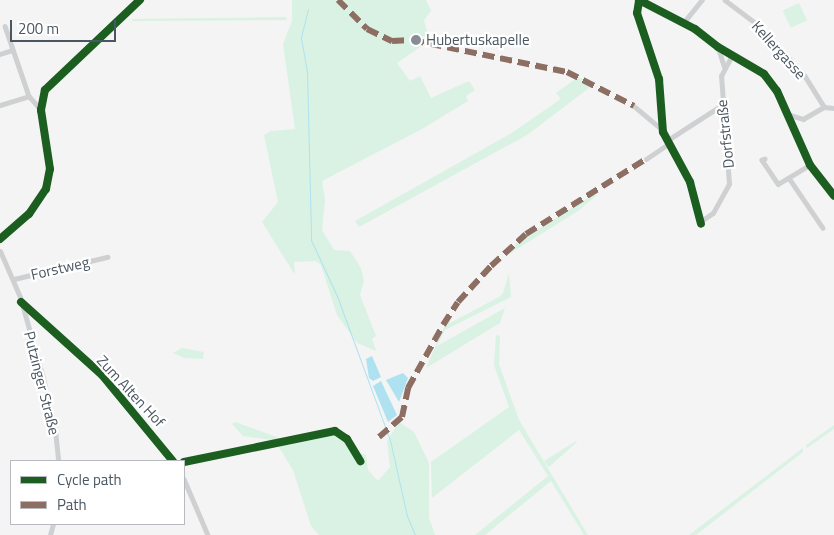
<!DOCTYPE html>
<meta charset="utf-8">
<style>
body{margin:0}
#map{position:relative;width:834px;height:535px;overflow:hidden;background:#f4f4f4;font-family:"Titillium Web",sans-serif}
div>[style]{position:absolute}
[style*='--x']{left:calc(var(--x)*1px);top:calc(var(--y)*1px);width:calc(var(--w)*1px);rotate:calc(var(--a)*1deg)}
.green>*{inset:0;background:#d9f2e3;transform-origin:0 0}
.water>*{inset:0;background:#aee2f0}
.stream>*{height:1px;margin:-0.5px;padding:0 0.5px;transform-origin:0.5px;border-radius:0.5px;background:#aee2f0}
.minor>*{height:4.5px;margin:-2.25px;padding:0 2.25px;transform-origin:2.25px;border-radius:2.25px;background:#ced0d2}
.tertiary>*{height:5px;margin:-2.5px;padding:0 2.5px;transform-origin:2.5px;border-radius:2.5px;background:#ced0d2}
.quiet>*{height:6px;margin-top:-3px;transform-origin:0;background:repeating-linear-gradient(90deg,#8d6e63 0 12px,transparent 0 18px)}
.cycleway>*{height:8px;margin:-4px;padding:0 4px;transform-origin:4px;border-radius:4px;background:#1b5e20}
.dots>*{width:14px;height:14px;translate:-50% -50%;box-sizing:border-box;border:2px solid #fff;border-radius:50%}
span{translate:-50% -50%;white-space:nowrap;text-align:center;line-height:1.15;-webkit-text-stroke:4.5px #fff;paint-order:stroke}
.poi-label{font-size:15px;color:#4a5661}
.left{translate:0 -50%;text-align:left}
.street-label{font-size:15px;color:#4a5661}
.legend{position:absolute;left:10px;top:460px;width:175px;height:65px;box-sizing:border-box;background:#fff;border:1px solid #b7bbc0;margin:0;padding:6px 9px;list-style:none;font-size:15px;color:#4a5661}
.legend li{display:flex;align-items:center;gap:10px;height:25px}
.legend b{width:25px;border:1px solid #b7bbc0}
.scale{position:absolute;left:10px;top:20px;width:106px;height:22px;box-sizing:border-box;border:2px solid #4a5661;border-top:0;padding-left:6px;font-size:15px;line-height:18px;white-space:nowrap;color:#4a5661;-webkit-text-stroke:4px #fff;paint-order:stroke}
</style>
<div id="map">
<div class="green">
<div style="clip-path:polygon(292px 0,426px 0,431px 11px,424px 20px,428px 35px,414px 40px,423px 45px,397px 63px,410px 81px,420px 76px,431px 98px,469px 81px,475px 90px,466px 96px,468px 101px,422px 129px,322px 181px,325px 200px,322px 230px,334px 250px,350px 251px,361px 268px,364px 281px,360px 295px,376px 336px,372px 339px,376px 351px,357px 343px,337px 315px,321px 265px,316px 261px,294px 262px,295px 275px,262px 222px,278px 202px,264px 135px,271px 131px,295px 129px,283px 44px,292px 21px)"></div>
<div style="left:799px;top:3px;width:19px;height:18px;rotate:65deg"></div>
<div style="clip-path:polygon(286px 17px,287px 20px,132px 21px,132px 19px)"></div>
<div style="clip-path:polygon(578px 77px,593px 85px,527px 135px,359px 227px,355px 221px,510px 134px,561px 99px,556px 93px)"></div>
<div style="clip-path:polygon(594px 194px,596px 196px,578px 211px,509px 254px,516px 243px)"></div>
<div style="clip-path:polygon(509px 273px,511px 297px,445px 330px,437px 346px,505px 308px,500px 323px,426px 368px,448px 318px,450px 323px,499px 297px,503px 293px)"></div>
<div style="clip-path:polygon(496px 335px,500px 336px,499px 364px,519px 420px,588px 535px,584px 535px,551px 481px,485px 535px,475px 535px,548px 476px,519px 430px,432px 498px,431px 462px,509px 407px,494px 365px)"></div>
<div style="clip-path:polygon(182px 348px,204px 352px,203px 359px,184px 358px,173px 353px)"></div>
<div style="clip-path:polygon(235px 422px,277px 437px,280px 441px,243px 436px,232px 424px)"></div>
<div style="clip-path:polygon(399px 422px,414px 432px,429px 463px,429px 518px,435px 535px,319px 535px,311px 526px,293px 470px,278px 446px,335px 433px,341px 434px,352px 451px,366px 455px,368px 470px,378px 481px,390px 467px,387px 441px)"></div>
<div style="clip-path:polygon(834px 425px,834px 429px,807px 448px,806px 445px)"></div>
<div style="clip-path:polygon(576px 441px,577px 442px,549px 467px,544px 461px)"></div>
<div style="clip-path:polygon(803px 448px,803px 452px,696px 535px,689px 535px)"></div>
</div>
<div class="water">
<div style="clip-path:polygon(372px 356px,381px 377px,373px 381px,369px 378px,366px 359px)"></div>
<div style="clip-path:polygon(403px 373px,408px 378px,399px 402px,386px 380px)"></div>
<div style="clip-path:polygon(381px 381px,397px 415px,388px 422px,373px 386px)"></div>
</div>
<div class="stream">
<div style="--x:308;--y:9;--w:30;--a:104"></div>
<div style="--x:301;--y:38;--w:34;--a:80"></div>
<div style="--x:307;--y:71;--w:169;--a:88.6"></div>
<div style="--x:311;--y:240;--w:62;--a:65.1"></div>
<div style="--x:337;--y:296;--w:153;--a:69.8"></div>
<div style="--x:390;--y:440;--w:78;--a:77.4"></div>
<div style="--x:407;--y:516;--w:21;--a:67"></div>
</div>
<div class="minor">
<div style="--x:725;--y:0;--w:40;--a:37"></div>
<div style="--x:757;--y:24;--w:30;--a:46"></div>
<div style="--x:778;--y:46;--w:40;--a:48"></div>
<div style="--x:805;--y:76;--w:36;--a:58"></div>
<div style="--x:639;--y:1;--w:12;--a:99"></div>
<div style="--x:637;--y:13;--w:70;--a:71.6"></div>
<div style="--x:659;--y:79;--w:53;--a:85.7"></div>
<div style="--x:663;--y:132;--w:57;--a:61.6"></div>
<div style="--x:690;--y:182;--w:43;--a:75.3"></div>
<div style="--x:684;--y:22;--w:28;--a:-51"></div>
<div style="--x:5;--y:26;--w:74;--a:71.1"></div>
<div style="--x:29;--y:96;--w:18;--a:49"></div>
<div style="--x:718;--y:47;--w:20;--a:72"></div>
<div style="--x:0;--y:54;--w:13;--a:-18"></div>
<div style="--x:0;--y:105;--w:30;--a:-17"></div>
<div style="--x:634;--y:106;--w:38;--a:40"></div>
<div style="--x:787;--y:114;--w:17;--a:17"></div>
<div style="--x:803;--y:119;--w:24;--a:-30"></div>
<div style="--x:824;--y:107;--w:10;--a:6"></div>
<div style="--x:668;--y:140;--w:64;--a:-32.9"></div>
<div style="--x:646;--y:159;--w:29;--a:-34"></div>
<div style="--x:765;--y:159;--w:3;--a:162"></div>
<div style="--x:762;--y:160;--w:29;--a:56"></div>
<div style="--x:778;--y:184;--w:37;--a:-31"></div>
<div style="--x:789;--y:178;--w:60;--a:55.8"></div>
<div style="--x:701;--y:221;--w:14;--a:-34"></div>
<div style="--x:713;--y:213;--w:33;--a:-61"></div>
<div style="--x:729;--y:184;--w:108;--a:-94.2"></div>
<div style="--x:721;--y:76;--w:24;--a:-62"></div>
<div style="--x:14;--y:279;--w:96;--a:-13.3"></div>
<div style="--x:21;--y:302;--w:109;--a:42"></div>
<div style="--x:102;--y:375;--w:112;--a:50.5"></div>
<div style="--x:184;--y:462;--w:154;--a:-11.6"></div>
<div style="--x:335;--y:431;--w:14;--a:34"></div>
<div style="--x:347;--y:439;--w:26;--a:59"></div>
<div style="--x:184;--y:479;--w:61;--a:66.8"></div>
</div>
<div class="tertiary">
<div style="--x:639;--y:0;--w:63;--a:27.4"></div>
<div style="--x:695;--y:29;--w:29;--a:38"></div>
<div style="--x:718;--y:47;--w:53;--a:30.4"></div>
<div style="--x:764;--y:74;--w:21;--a:53"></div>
<div style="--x:777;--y:91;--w:81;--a:66"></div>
<div style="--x:810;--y:165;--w:39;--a:52"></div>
<div style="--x:0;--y:239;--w:38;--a:-41"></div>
<div style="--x:29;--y:214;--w:30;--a:-56"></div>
<div style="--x:46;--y:189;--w:20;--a:-79"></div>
<div style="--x:50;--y:169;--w:60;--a:-98.7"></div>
<div style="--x:41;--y:110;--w:20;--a:-79"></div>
<div style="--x:45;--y:90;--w:131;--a:-43.5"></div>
<div style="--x:0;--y:251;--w:50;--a:66.5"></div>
<div style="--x:20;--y:297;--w:84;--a:74.1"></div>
<div style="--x:43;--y:378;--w:53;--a:77"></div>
<div style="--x:55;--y:430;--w:31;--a:84"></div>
<div style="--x:50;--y:535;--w:11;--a:-75"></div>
</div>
<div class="quiet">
<div style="--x:338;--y:0;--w:41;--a:45"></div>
<div style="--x:367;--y:29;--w:28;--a:26"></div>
<div style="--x:392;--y:41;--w:20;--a:-3"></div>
<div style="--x:412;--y:40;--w:158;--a:11.7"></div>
<div style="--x:567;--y:72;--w:75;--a:26.9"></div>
<div style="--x:379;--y:437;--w:30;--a:-41"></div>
<div style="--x:402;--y:417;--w:30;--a:-78"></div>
<div style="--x:408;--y:388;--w:72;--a:-60.9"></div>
<div style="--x:443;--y:325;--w:27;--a:-57"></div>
<div style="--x:458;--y:302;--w:49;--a:-47.5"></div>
<div style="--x:491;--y:266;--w:47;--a:-42.4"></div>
<div style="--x:526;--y:234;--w:142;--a:-32"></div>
</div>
<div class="cycleway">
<div style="--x:639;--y:0;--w:63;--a:27.4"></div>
<div style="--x:695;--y:29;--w:29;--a:38"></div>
<div style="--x:718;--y:47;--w:53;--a:30.4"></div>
<div style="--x:764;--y:74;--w:21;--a:53"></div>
<div style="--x:777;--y:91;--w:81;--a:66"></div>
<div style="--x:810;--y:165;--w:39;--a:52"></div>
<div style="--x:639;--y:1;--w:12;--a:99"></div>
<div style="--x:637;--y:13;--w:70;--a:71.6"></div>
<div style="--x:659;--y:79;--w:53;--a:85.7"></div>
<div style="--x:663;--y:132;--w:57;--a:61.6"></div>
<div style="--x:690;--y:182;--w:43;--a:75.3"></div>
<div style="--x:0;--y:239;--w:38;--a:-41"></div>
<div style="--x:29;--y:214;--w:30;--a:-56"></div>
<div style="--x:46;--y:189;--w:20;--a:-79"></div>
<div style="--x:50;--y:169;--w:60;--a:-98.7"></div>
<div style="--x:41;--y:110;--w:20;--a:-79"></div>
<div style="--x:45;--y:90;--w:131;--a:-43.5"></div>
<div style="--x:21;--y:302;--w:109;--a:42"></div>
<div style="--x:102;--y:375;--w:112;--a:50.5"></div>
<div style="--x:184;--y:462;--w:154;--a:-11.6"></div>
<div style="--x:335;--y:431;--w:14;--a:34"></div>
<div style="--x:347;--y:439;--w:26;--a:59"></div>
</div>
<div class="dots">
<div style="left:416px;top:40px;background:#868d94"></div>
</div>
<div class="poi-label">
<span class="left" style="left:426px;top:40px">Hubertuskapelle</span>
</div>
<div class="street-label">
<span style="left:779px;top:50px;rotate:48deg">Kellergasse</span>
<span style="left:725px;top:134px;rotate:-96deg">Dorfstraße</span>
<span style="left:60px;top:268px;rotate:-13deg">Forstweg</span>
<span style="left:42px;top:383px;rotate:76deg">Putzinger Straße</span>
<span style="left:131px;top:391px;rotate:47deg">Zum Alten Hof</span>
</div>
<ul class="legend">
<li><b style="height:6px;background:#1b5e20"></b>Cycle path</li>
<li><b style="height:6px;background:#8d6e63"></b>Path</li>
</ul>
<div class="scale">200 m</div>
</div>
